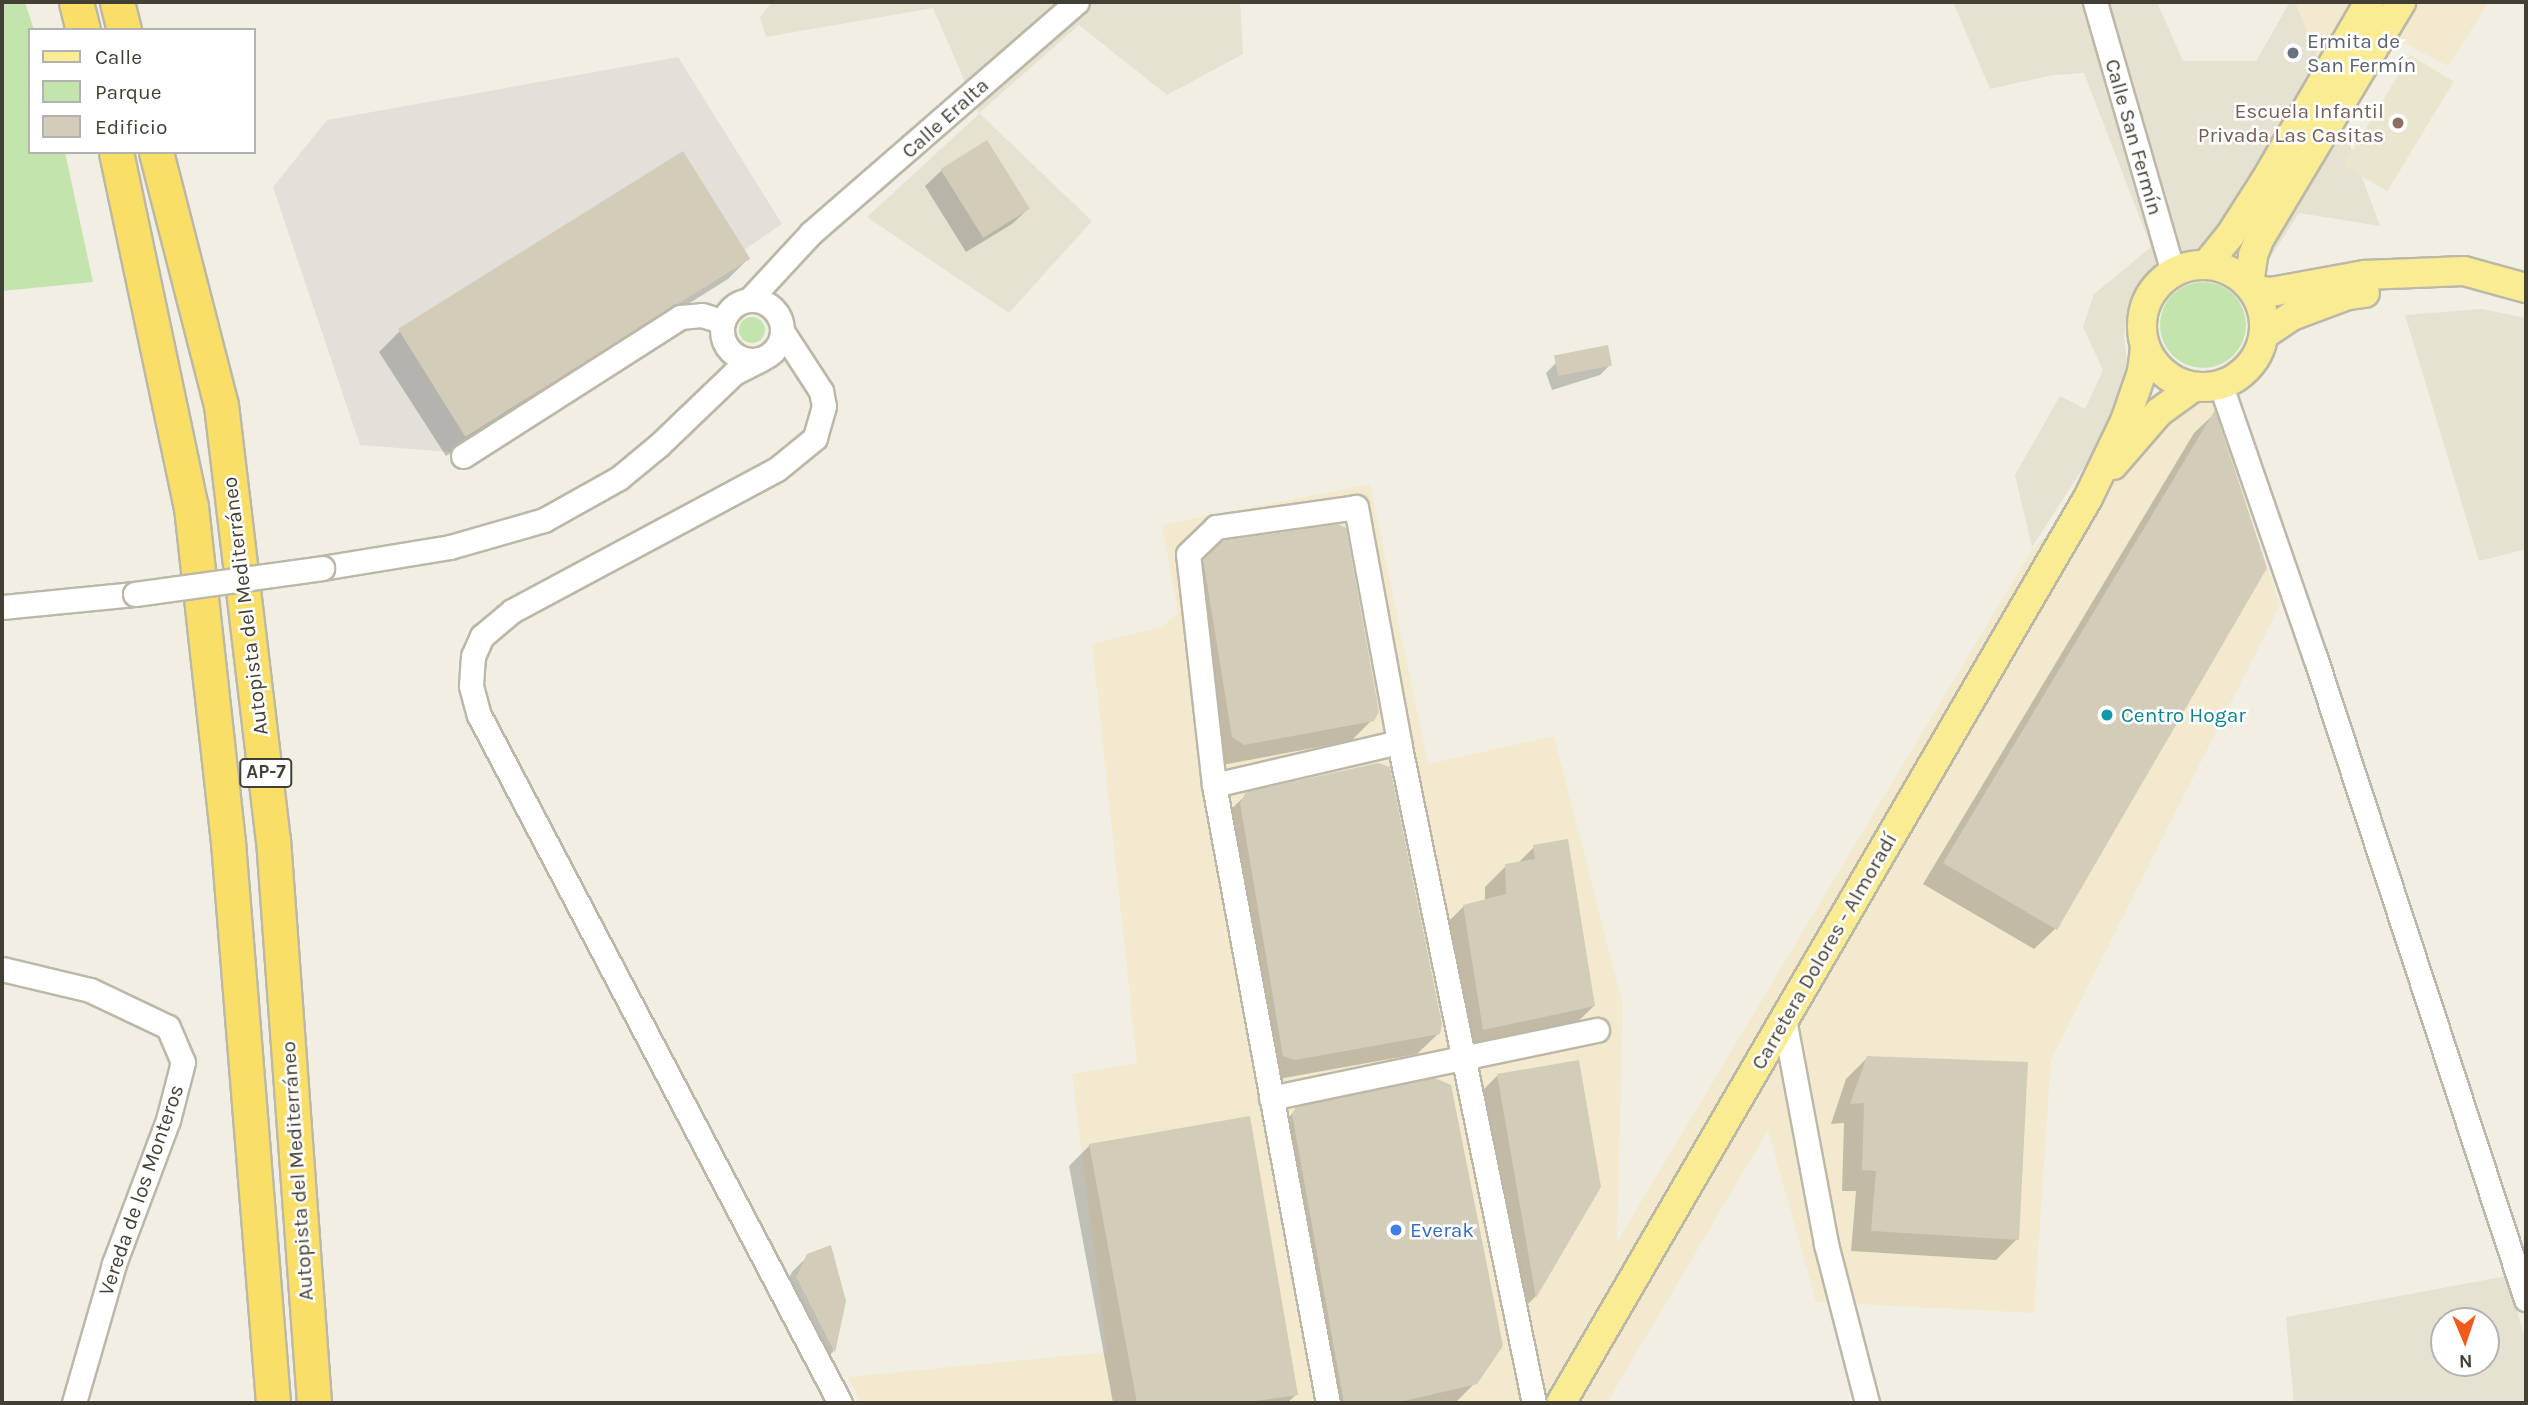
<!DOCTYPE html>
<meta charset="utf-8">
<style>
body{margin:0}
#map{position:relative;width:2528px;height:1405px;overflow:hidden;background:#f1efe4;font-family:Karla,sans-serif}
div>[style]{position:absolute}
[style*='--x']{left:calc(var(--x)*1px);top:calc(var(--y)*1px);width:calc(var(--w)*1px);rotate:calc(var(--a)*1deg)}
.residential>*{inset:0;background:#e5e2d2}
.commercial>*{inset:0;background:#f3e9cf}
.industrial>*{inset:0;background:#e3e0d9}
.education>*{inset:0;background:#eae6ce;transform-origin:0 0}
.green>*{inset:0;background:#c3e5ad}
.round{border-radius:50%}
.shadow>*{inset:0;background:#0003}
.building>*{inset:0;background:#d2ccb9;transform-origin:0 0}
.roads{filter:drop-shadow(2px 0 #bcb8a7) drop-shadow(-2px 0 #bcb8a7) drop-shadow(0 2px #bcb8a7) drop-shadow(0 -2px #bcb8a7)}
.minor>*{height:23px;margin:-11.5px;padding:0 11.5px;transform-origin:11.5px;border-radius:11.5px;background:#fff}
.minor>.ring{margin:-11.5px;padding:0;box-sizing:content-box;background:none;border:23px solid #fff;border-radius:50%}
.major>*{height:28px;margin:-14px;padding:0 14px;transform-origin:14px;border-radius:14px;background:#faec93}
.major>.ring{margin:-14px;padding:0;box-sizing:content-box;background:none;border:28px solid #faec93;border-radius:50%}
.highway>*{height:33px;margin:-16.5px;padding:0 16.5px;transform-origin:16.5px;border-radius:16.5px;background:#f9de67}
.bridges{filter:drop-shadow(2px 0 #bcb8a7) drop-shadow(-2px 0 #bcb8a7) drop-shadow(0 2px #bcb8a7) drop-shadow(0 -2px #bcb8a7)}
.minor-bridge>*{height:23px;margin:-11.5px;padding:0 11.5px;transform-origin:11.5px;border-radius:11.5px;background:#fff}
.dots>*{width:19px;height:19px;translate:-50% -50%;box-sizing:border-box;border:4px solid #fff;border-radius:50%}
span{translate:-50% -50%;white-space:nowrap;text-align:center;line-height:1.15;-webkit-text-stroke:5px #fff;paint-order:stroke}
.shield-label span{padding:2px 5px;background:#fff;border:2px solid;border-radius:5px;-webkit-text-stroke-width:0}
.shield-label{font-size:19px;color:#433f34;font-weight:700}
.worship-label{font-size:21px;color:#5b616d}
.left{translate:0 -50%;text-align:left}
.education-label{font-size:21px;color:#785e54}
.right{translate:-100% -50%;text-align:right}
.street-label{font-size:21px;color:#433f34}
.culture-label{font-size:21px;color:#0d838f}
.shop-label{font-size:21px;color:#366cbe}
.frame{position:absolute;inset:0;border:4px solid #433f34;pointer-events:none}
.legend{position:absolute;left:28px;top:28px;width:228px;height:126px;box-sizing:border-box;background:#fff;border:2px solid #b4b2ae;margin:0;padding:9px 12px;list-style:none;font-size:21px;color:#433f34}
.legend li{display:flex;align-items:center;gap:14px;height:35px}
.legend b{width:35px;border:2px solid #b4b2ae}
.north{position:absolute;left:2430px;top:1307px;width:70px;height:70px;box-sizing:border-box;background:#fff;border:2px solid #b4b2ae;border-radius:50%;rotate:178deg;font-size:19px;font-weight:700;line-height:28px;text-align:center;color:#433f34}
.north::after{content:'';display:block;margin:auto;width:24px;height:32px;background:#f25a19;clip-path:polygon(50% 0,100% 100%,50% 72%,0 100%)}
</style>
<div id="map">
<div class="residential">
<div style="clip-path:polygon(772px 2px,1240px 2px,1243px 54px,1167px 95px,1079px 25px,979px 113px,1092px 221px,1009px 313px,867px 217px,979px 114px,933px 8px,766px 37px,760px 17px)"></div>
<div style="clip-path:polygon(1953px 2px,2157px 2px,2183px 61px,2256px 61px,2290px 2px,2297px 2px,2380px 226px,2299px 213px,2270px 258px,2194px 252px,2152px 272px,2129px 304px,2124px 335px,2128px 376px,2113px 422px,2032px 547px,2015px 475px,2060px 396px,2085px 409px,2103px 370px,2083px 327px,2094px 294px,2151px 247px,2084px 73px,2053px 75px,1990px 89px)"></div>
<div style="clip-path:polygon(2482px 309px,2526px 318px,2526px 549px,2479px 561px,2405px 315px)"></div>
<div style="clip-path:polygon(evenodd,2507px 1276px,2526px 1342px,2526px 1403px,2294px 1403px,2286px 1317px,2507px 1276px,2444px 1321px,2486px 1321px,2486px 1363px,2444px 1363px,2444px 1321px)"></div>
</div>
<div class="commercial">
<div style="clip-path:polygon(2295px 2px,2489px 2px,2448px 66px,2392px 37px,2322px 69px)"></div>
<div style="clip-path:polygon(2211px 395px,2280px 605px,2051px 1060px,2034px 1313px,1816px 1302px,1768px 1130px,1607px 1403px,861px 1403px,848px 1377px,1107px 1352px,1072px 1074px,1137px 1063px,1092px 644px,1162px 627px,1178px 613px,1162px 525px,1370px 484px,1428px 764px,1554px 736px,1623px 1005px,1617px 1242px,2031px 551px,2111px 468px,2187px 404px)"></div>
</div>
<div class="industrial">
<div style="clip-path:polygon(678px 57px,782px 224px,450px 452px,360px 445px,273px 187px,327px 120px)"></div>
</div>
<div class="education">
<div style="left:2410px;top:55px;width:51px;height:129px;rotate:31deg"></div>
</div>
<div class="green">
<div style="clip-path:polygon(2px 2px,25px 2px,34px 30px,30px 30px,30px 152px,65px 152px,93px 282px,2px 291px)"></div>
<div class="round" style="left:2160px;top:282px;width:86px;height:86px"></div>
<div class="round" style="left:739px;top:317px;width:26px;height:26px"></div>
</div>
<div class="shadow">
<div style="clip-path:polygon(987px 143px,1028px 209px,1012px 224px,966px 252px,925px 186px,941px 171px)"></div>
<div style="clip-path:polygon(749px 258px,728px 279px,446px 456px,379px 352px,400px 331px)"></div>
<div style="clip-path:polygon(1556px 363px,1610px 365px,1600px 375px,1552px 390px,1546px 373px)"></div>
<div style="clip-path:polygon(2214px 414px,2055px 929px,2034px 949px,1923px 884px,2194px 433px)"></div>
<div style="clip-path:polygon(1222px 543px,1373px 719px,1351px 741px,1222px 765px,1183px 582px)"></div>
<div style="clip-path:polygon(1247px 794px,1439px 1033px,1417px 1054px,1273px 1080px,1225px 815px)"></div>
<div style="clip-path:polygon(1534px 847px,1594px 1006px,1572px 1027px,1462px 1050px,1443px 927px,1464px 906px,1485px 901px,1485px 887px,1506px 866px,1517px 864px)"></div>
<div style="clip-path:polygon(1867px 1058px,2017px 1239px,1996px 1260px,1851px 1251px,1856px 1191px,1842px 1191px,1844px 1123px,1831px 1124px,1846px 1079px)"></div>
<div style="clip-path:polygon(1498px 1075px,1599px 1187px,1535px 1297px,1516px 1316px,1477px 1096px)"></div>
<div style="clip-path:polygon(1297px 1109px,1475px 1383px,1455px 1403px,1320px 1403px,1276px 1130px)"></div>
<div style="clip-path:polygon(1090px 1145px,1297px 1394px,1287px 1403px,1113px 1403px,1069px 1166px)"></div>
<div style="clip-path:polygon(808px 1256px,844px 1301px,833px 1352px,819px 1366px,781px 1294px,792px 1272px)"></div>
</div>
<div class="building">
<div style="left:987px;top:140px;width:81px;height:55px;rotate:58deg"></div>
<div style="left:683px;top:151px;width:127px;height:336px;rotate:58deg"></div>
<div style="left:1608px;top:345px;width:21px;height:55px;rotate:79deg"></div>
<div style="clip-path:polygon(2215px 410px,2267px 568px,2057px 930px,1943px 863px)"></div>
<div style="clip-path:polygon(1338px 524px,1346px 528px,1379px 712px,1374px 721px,1244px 745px,1232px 737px,1203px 559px,1221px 541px)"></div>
<div style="clip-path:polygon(1378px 763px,1390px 767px,1442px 1024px,1440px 1034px,1295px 1060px,1283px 1056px,1240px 803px,1246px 792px)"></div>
<div style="clip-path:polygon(1568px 839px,1595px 1006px,1483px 1030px,1463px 905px,1506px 894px,1505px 864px,1535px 859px,1533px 845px)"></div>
<div style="clip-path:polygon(1867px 1056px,2028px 1062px,2019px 1240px,1871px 1231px,1876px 1171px,1862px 1170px,1864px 1103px,1850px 1104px)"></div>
<div style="clip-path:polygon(1579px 1060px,1601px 1187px,1536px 1298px,1497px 1074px)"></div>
<div style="clip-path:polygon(1435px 1078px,1451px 1085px,1503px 1346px,1477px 1384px,1396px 1403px,1344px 1403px,1292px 1114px,1296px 1107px)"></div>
<div style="clip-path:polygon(1250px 1116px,1298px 1395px,1243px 1403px,1137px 1403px,1089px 1144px)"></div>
<div style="clip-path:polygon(831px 1245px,846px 1301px,835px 1353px,796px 1277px,807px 1254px)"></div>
</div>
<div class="roads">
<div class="minor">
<div style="--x:2095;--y:2;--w:281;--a:73.9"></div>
<div style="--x:749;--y:300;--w:91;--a:-47.2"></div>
<div style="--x:811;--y:233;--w:352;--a:-41"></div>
<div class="ring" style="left:722px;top:300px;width:37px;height:37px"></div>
<div style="--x:782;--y:331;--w:72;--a:57"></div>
<div style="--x:821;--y:391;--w:15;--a:79"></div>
<div style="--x:824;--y:406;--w:33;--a:106"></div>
<div style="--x:815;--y:438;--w:49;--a:140.8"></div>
<div style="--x:777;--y:469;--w:301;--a:151.8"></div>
<div style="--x:512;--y:611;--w:39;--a:140"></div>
<div style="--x:482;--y:636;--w:22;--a:114"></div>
<div style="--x:473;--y:656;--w:30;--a:94"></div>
<div style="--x:471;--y:686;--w:30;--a:75"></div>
<div style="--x:479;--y:715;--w:777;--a:62.31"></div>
<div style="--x:2221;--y:386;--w:287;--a:70.9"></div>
<div style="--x:2315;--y:657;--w:676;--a:71.81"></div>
<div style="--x:463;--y:456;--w:258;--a:-32.6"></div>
<div style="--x:680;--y:317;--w:22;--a:-5"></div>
<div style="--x:702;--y:315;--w:22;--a:18"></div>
<div style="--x:322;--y:568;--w:130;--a:-9.3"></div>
<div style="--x:450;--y:547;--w:98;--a:-16"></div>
<div style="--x:544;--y:520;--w:86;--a:-29.2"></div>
<div style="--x:619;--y:478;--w:52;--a:-39.5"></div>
<div style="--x:659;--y:445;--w:104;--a:-43.8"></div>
<div style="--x:734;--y:373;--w:30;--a:-27"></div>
<div style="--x:2;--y:607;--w:134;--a:-5.6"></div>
<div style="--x:1214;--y:785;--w:190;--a:-13.1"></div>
<div style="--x:2;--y:969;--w:90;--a:13.4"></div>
<div style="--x:90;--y:990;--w:86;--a:25.4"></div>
<div style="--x:168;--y:1027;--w:38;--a:67"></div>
<div style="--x:183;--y:1062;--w:60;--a:104.5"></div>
<div style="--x:168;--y:1120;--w:154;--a:110.6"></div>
<div style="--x:114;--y:1264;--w:145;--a:106.1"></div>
<div style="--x:1784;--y:1019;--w:229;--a:79.4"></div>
<div style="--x:1826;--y:1244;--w:164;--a:75.5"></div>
<div style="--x:1271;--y:1098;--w:333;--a:-11.8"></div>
<div style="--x:1328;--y:1403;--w:628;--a:-100.45"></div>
<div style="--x:1214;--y:785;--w:232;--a:-96.4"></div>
<div style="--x:1188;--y:554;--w:39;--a:-44"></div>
<div style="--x:1216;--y:527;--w:141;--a:-8.1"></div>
<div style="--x:1356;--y:507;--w:239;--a:79.6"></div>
<div style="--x:1399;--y:742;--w:675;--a:78.46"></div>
</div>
<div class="major">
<div class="ring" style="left:2142px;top:265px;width:94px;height:94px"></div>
<div style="--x:2206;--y:265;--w:36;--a:-51"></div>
<div style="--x:2229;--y:237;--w:67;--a:-57.3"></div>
<div style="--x:2265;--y:181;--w:207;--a:-59.8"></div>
<div style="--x:2249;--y:285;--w:30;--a:-82"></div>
<div style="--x:2253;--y:255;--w:18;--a:-68"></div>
<div style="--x:2260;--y:238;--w:275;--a:-59.1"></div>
<div style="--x:2253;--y:290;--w:18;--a:6"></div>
<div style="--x:2271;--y:292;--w:96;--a:-10.3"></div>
<div style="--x:2365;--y:275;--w:99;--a:-2.3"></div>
<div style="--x:2464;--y:271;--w:64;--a:15.3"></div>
<div style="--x:2265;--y:334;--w:32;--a:-34"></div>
<div style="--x:2292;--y:316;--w:60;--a:-20.6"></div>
<div style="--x:2348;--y:295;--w:17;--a:-7"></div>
<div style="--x:2113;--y:465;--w:70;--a:-49"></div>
<div style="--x:2159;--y:412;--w:41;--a:-36"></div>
<div style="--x:1561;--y:1403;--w:1047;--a:-59.79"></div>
<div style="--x:2088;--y:498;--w:85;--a:-64.3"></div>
<div style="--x:2125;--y:421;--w:52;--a:-70.9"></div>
<div style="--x:2142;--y:372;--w:25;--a:-83"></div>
</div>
<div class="highway">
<div style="--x:76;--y:2;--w:29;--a:76"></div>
<div style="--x:117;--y:2;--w:29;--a:76"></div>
<div style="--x:116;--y:152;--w:363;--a:78.1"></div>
<div style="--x:191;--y:507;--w:337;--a:83.7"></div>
<div style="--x:228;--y:842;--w:563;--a:85.41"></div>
<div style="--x:156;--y:152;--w:261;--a:75.6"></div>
<div style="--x:221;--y:405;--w:437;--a:83.2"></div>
<div style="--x:273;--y:839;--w:565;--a:85.84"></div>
</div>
</div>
<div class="bridges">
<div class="minor-bridge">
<div style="--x:135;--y:594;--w:189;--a:-7.9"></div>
</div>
</div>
<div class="dots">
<div style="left:2293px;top:53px;background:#6b7280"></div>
<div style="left:2398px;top:123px;background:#8d6e63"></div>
<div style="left:2107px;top:715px;background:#0f9aa8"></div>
<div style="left:1396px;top:1230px;background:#3f7fe0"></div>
</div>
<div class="shield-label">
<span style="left:266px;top:773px">AP-7</span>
</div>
<div class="worship-label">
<span class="left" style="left:2307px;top:53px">Ermita de<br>San Fermín</span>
</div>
<div class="education-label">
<span class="right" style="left:2384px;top:123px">Escuela Infantil<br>Privada Las Casitas</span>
</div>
<div class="street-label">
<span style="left:945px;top:118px;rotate:-42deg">Calle Eralta</span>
<span style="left:2134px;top:137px;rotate:74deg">Calle San Fermín</span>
<span style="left:245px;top:606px;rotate:-97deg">Autopista del Mediterráneo</span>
<span style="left:1824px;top:951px;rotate:-60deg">Carretera Dolores - Almoradí</span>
<span style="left:297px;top:1171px;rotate:-94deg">Autopista del Mediterráneo</span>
<span style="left:141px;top:1190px;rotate:-71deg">Vereda de los Monteros</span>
</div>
<div class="culture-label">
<span class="left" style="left:2121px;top:715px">Centro Hogar</span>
</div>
<div class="shop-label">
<span class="left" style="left:1410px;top:1230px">Everak</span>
</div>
<div class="frame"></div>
<ul class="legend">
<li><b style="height:9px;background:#faec93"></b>Calle</li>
<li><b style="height:19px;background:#c3e5ad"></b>Parque</li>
<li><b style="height:19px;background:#d2ccb9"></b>Edificio</li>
</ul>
<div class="north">N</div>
</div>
